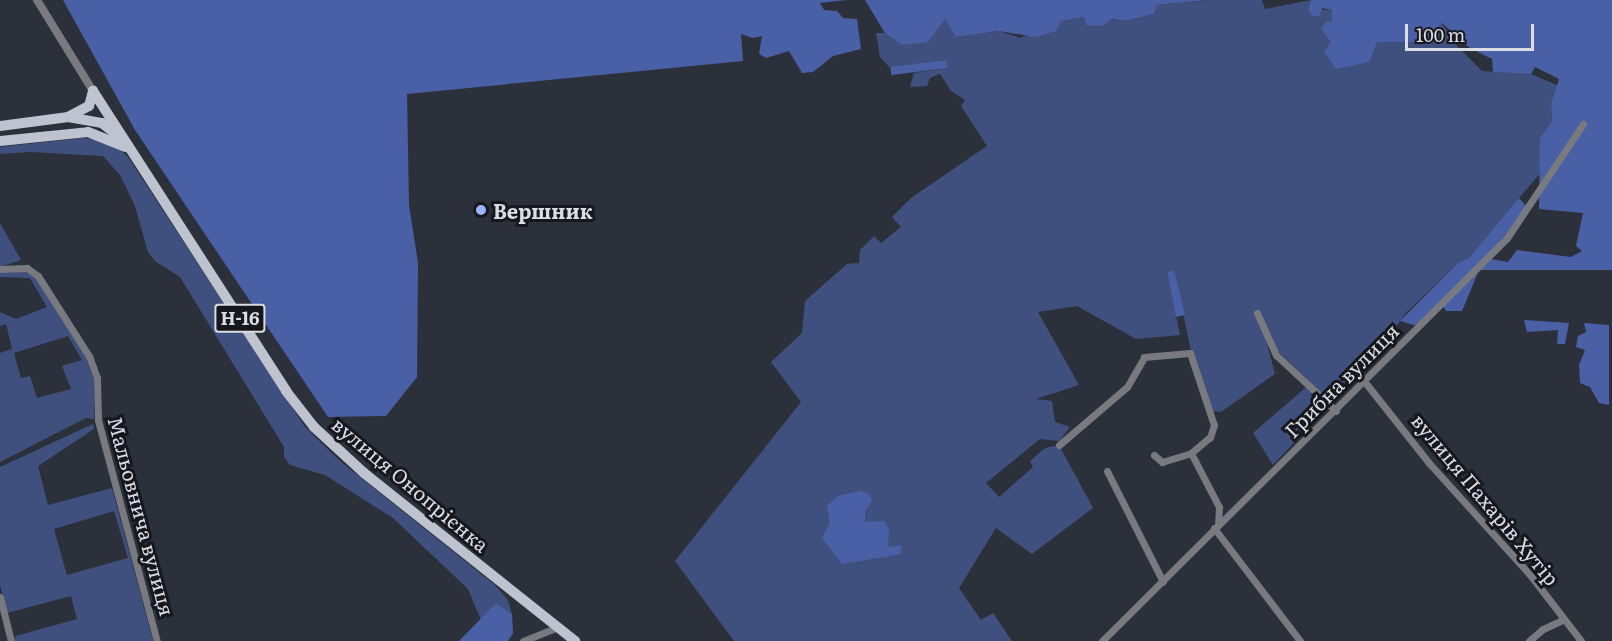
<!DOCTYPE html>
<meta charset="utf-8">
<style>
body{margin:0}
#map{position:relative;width:1612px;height:641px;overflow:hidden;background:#2c303b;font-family:Literata,serif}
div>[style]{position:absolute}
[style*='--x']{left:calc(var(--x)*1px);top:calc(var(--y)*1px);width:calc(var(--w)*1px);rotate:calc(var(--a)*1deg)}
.green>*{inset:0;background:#40507e}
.forest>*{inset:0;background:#4a60a6;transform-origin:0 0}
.minor>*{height:7px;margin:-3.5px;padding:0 3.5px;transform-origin:3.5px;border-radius:3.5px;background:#787a80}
.tertiary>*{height:8px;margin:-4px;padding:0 4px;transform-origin:4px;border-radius:4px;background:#787a80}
.primary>*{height:10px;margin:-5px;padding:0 5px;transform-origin:5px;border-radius:5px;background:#bfc3cf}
.dots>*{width:16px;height:16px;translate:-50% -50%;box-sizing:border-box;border:3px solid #17181d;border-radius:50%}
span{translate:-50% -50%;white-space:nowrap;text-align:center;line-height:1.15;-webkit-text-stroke:6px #17181d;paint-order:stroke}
.shield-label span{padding:2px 4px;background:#17181d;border:2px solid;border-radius:4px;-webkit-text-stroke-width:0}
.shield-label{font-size:18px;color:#dbdde4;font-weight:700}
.poi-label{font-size:20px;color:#dbdde4;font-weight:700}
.left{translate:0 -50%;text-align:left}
.street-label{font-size:20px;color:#dbdde4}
.scale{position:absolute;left:1405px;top:24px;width:129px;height:27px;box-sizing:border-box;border:3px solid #dbdde4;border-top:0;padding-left:8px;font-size:18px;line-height:21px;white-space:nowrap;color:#dbdde4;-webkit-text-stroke:4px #17181d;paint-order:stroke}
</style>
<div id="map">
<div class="green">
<div style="clip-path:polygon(1212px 0,1262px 0,1265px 9px,1311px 0,1308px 9px,1332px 10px,1332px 21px,1377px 42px,1421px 42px,1441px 23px,1451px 34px,1453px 42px,1482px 71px,1531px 74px,1557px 85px,1551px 103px,1552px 121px,1540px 138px,1542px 171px,1469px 258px,1459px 262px,1405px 314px,1378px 353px,1273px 465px,1253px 433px,1311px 383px,1266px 340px,1275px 374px,1221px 412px,1211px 411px,1192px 356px,1174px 270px,1167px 272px,1180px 335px,1136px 339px,1077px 306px,1038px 312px,1079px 385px,1036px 399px,1052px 401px,1055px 422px,1070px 427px,1059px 441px,1040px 439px,986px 483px,999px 497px,1033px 467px,1030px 461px,1045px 448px,1059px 445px,1093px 508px,1032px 554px,996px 528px,959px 588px,981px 620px,993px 613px,1012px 641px,734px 641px,675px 561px,801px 402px,771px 362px,802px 333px,805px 301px,847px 264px,859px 263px,860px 250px,874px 236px,881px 243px,901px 227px,892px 217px,911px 198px,987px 146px,961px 106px,965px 100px,951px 91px,940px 74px,930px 78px,927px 86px,910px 87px,914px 73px,948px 68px,947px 60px,891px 69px,880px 57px,876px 33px,885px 33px,902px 45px,945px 19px,957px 37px,999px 31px,1020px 38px,1061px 21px,1084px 17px,1125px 21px,1154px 14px,1157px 5px)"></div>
<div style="clip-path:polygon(82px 138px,111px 141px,128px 157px,305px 427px,340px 461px,495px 585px,508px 600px,512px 614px,496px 603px,481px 620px,468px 589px,393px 518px,325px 475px,290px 465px,284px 457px,284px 447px,180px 277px,155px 261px,148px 252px,135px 206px,120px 175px,103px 156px,30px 152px,0 154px,0 147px)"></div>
<div style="clip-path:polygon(0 223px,21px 260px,0 267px)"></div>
<div style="clip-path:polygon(evenodd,19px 269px,30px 272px,39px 282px,86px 357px,94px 380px,94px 419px,86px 418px,0 462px,0 353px,12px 349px,6px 324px,0 326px,0 312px,16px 319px,47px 307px,30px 278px,0 277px,0 272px,19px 269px,68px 336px,82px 360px,62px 366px,71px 389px,37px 398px,30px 376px,21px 378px,14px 353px,68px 336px)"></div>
<div style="clip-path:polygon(evenodd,93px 424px,94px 429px,38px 466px,48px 505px,112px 488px,153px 641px,14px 641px,16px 636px,77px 619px,71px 596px,7px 613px,0 585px,0 467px,93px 424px,114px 511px,128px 558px,67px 575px,54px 529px,114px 511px)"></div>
</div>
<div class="forest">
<div style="clip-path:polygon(63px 0,847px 0,820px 3px,824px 10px,837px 11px,843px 18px,857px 19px,861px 49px,833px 56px,813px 72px,802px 73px,789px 51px,766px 58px,759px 54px,762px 36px,753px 38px,741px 34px,743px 61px,407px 94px,409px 205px,418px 263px,417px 377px,386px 416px,328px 417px,135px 130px)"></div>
<div style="clip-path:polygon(865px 0,1208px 0,1157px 5px,1154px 14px,1125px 21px,1112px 19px,1102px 26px,1086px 25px,1084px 17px,1061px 21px,1056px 31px,1035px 37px,999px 31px,956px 37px,945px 19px,928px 42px,902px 45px,885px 33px)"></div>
<div style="clip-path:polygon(1311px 0,1612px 0,1612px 270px,1479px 270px,1462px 311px,1446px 311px,1441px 302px,1417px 326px,1400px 321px,1459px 262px,1469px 258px,1519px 198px,1529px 209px,1485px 258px,1508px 262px,1517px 250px,1571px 257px,1582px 251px,1576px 246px,1583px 213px,1539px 209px,1540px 138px,1552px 121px,1551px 103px,1559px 79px,1535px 67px,1531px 74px,1493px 72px,1492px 59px,1470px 48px,1442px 23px,1421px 42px,1377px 42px,1369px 62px,1336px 69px,1324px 52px,1331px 42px,1321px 29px,1326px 22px,1332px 21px,1332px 10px,1322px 8px,1319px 16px,1313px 16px,1308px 9px)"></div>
<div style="left:947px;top:60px;width:8px;height:57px;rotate:83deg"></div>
<div style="clip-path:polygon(1174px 270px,1185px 315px,1176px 317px,1167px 272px)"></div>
<div style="clip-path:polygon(1524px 320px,1569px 323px,1565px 344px,1557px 344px,1558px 330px,1527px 332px)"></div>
<div style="clip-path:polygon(1584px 323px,1609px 325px,1609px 405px,1599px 403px,1590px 387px,1580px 383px,1579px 365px,1585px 350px,1576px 347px,1578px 336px,1586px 332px)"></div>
<div style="clip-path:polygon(860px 491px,868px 493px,872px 501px,865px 511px,865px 522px,884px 521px,889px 529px,888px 547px,901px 545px,901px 554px,842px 564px,822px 538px,830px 523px,827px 506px,838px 496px)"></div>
<div style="clip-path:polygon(496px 603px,512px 614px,513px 633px,508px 641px,459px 641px)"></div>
</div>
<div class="minor">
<div style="--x:0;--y:269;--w:27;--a:-2"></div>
<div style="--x:27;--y:268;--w:14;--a:36"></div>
<div style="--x:38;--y:276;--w:95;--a:57.5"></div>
<div style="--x:89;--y:356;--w:23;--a:70"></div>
<div style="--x:97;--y:378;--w:42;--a:88.6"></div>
<div style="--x:98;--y:420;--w:229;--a:75.1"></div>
<div style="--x:1257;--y:313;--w:46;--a:65.7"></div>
<div style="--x:1276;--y:355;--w:82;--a:43"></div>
<div style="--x:1364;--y:381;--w:105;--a:51.6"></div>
<div style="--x:1429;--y:463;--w:152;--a:47.9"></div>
<div style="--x:1531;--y:576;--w:82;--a:52.4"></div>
<div style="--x:1059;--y:445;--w:89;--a:-40.5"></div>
<div style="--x:1127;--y:387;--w:34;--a:-60"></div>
<div style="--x:1144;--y:357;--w:46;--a:-5"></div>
<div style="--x:1190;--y:353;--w:76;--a:71.6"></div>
<div style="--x:1214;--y:425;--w:13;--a:108"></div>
<div style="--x:1210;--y:437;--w:25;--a:140"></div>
<div style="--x:1191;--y:453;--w:61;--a:62.6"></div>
<div style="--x:1219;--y:507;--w:17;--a:93"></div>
<div style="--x:1154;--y:455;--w:11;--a:41"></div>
<div style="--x:1162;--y:462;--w:30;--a:-17"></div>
<div style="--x:1107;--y:471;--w:124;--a:63.2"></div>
<div style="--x:1214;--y:528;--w:142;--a:52.7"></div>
<div style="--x:0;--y:597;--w:45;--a:76"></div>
<div style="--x:523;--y:641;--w:37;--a:-22"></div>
<div style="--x:1102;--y:641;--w:571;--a:-44.86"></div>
<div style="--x:1507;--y:238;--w:137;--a:-56.3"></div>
<div style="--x:1529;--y:641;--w:18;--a:-41"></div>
<div style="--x:1543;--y:629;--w:23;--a:-25"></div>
</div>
<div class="tertiary">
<div style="--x:37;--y:0;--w:107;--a:58.4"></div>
</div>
<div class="primary">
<div style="--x:93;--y:91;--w:357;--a:57.2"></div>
<div style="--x:286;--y:391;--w:46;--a:52.1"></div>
<div style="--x:314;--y:427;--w:68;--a:42.6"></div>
<div style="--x:364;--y:473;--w:270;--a:38.5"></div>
<div style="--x:68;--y:117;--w:24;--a:-28"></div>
<div style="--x:89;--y:106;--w:16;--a:-75"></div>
<div style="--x:0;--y:126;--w:69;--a:-7.5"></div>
<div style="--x:68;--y:117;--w:35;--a:10"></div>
<div style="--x:102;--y:123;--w:19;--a:39"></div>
<div style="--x:0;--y:141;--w:88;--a:-5.8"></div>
<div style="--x:88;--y:132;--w:40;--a:22"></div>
</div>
<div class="dots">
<div style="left:481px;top:210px;background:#9bb5fd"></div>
</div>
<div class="shield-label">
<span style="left:240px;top:318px">Н-16</span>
</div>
<div class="poi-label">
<span class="left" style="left:493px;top:210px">Вершник</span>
</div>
<div class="street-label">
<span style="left:1341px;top:380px;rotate:-45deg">Грибна вулиця</span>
<span style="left:411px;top:484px;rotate:40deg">вулиця Онопрієнка</span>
<span style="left:1486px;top:499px;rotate:50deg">вулиця Пахарів Хутір</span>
<span style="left:142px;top:516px;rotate:75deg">Мальовнича вулиця</span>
</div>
<div class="scale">100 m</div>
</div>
